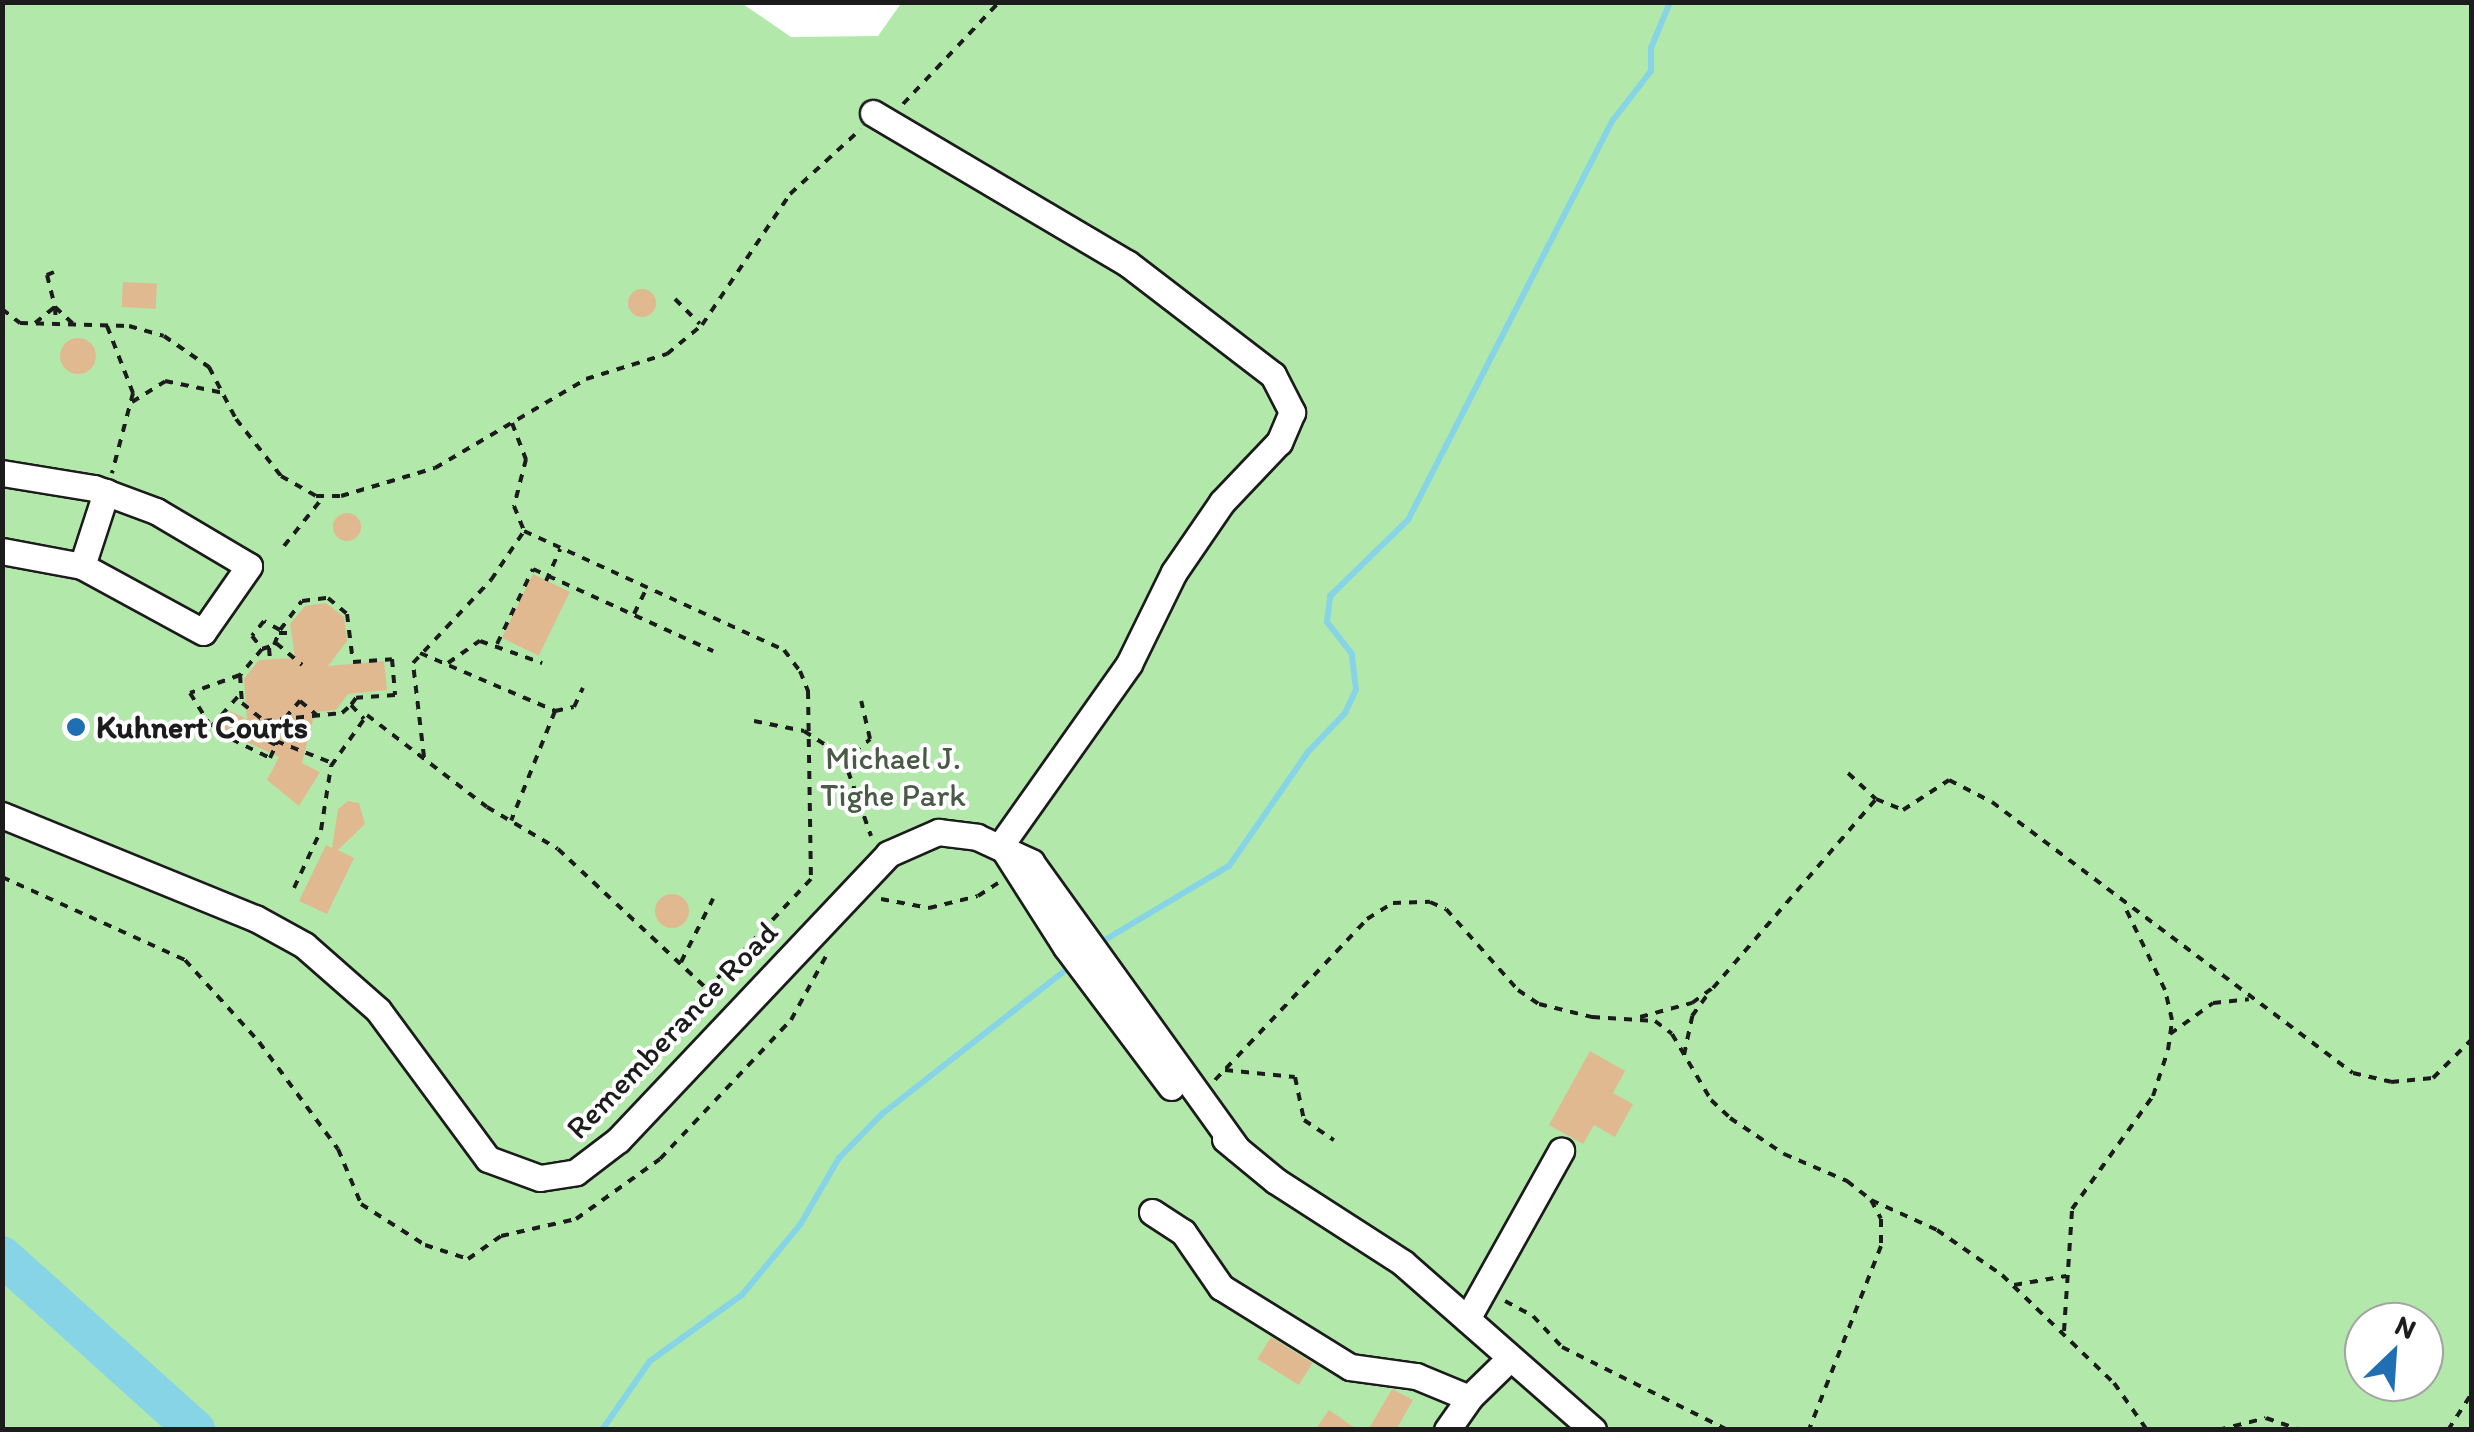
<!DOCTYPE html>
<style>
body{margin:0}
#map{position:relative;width:2474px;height:1432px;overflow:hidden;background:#fff;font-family:Itim,sans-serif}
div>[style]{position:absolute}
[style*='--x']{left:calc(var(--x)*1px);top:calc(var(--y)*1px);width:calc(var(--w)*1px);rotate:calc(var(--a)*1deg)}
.green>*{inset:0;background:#b2e9ab}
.stream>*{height:6px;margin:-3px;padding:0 3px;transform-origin:3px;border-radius:3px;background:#87d4e6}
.river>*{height:40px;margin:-20px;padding:0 20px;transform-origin:20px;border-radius:20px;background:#87d4e6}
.building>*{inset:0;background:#e0b991;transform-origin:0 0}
.round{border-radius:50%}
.path>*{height:4px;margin-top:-2px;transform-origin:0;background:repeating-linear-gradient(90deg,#1c1c1c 0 8px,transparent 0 16px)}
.roads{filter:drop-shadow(2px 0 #1c1c1c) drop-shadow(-2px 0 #1c1c1c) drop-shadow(0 2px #1c1c1c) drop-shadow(0 -2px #1c1c1c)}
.minor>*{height:25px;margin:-12.5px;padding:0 12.5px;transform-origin:12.5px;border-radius:12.5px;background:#fff}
.dots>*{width:28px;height:28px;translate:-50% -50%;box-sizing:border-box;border:5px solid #fff;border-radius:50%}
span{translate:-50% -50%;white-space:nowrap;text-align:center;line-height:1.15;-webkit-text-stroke:8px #fff;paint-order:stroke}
.poi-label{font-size:32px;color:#1c1c1c;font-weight:700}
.left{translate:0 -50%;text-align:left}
.park-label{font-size:32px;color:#495a47}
.street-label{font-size:32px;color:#1c1c1c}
.frame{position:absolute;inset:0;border:5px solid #1c1c1c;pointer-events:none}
.north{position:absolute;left:2344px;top:1302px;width:100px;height:100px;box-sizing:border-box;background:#fff;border:2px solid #a4a4a4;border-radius:50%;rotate:25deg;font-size:28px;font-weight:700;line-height:40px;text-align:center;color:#1c1c1c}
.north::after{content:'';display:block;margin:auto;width:35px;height:45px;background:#1f6fb2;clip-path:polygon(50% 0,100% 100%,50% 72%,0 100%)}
</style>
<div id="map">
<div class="green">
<div style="clip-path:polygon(evenodd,740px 2px,791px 37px,878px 36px,902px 2px,2471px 3px,2471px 1429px,3px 1430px,3px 3px,740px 2px,2364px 1322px,2424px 1322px,2424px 1382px,2364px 1382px,2364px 1322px)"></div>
</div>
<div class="stream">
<div style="--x:1098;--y:944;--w:152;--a:-30.8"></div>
<div style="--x:1229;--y:866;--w:139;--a:-55.3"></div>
<div style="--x:1308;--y:752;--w:54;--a:-46.5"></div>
<div style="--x:1345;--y:713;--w:26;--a:-65"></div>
<div style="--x:1356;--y:689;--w:35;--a:-97"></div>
<div style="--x:1352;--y:654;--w:41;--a:-128"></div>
<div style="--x:1327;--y:622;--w:26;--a:-83"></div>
<div style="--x:1330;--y:596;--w:109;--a:-44.3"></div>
<div style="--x:1408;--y:520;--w:449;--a:-62.9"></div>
<div style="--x:1613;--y:120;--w:62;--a:-52.2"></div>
<div style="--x:1651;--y:71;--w:23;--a:-90"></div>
<div style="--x:1651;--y:48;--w:50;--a:-67.6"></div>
<div style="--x:602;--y:1430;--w:84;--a:-55.2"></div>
<div style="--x:650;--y:1361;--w:113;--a:-35.7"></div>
<div style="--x:742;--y:1295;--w:91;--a:-50.4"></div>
<div style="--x:800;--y:1225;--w:78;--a:-59.8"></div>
<div style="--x:839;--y:1158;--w:62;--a:-45.7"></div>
<div style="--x:882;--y:1114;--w:243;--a:-38.1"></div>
</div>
<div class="river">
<div style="--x:2;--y:1256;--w:260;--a:42"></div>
</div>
<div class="building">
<div style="left:123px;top:282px;width:34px;height:25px;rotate:3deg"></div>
<div class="round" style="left:628px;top:289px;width:28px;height:28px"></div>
<div class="round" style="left:60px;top:338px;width:36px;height:36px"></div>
<div class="round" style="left:333px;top:513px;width:28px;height:28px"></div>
<div style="left:533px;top:574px;width:41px;height:71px;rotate:26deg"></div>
<div style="clip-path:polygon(326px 603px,344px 617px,347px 641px,328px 666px,384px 661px,387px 690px,348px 694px,336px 710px,315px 712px,302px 763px,320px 772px,299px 806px,267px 780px,279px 757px,221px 730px,230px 711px,247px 719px,244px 679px,259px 660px,295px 658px,290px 624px,305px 606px)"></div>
<div style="clip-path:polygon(348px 801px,359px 803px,365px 824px,338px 850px,354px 858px,327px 914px,299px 901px,326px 845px,332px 848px,338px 809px)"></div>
<div class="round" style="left:655px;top:894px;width:34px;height:34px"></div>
<div style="clip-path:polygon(1590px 1051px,1625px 1071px,1613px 1093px,1633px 1104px,1615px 1137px,1594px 1125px,1583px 1144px,1549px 1125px)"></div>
<div style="left:1271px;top:1337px;width:49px;height:26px;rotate:32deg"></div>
<div style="clip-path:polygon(1392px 1389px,1413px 1400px,1396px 1430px,1368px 1430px)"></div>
<div style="clip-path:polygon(1329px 1410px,1358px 1430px,1315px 1430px)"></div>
</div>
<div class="path">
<div style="--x:903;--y:104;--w:140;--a:-46.7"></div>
<div style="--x:54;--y:272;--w:8;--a:157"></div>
<div style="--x:47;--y:275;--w:33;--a:76"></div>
<div style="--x:55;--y:307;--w:25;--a:43"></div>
<div style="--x:675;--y:299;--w:35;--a:45"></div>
<div style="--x:55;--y:307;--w:18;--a:87"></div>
<div style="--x:2;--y:309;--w:23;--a:38"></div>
<div style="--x:20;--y:323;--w:109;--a:1.6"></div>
<div style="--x:129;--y:326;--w:36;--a:16"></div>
<div style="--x:164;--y:336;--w:55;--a:34.6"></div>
<div style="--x:209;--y:367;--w:59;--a:62.6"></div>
<div style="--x:236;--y:419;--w:73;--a:51.7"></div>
<div style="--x:281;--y:476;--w:40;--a:29.7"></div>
<div style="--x:316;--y:496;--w:25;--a:0"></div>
<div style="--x:341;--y:496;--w:98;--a:-16.6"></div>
<div style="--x:435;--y:468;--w:175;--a:-30.5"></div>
<div style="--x:586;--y:379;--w:85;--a:-17.2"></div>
<div style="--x:667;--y:354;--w:45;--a:-39.6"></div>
<div style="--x:702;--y:325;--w:158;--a:-56.1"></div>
<div style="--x:790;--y:194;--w:96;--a:-42.5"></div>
<div style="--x:35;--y:323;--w:26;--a:-39"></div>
<div style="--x:107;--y:326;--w:72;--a:68.8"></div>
<div style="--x:133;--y:393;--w:83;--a:104.7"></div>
<div style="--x:132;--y:402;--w:39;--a:-32"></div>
<div style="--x:165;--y:381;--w:60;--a:11.5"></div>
<div style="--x:512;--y:423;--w:39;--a:69"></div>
<div style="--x:526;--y:459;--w:49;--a:104.3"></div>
<div style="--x:514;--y:506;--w:27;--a:68"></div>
<div style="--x:284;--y:546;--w:64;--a:-51.3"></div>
<div style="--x:546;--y:581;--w:35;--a:-66"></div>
<div style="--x:634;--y:614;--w:30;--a:-64"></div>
<div style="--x:280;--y:630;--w:36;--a:-53"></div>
<div style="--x:302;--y:601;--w:26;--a:-7"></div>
<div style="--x:328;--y:598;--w:25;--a:40"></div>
<div style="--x:347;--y:614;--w:48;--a:82.9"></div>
<div style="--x:353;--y:662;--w:39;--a:-4"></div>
<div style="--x:392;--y:659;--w:36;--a:85"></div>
<div style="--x:395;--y:695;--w:39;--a:176"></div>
<div style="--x:356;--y:698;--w:9;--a:126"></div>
<div style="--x:279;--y:633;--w:12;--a:0"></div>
<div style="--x:276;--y:643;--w:34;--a:40"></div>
<div style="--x:497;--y:644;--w:83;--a:-64.4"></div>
<div style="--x:533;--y:569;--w:198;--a:24.5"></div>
<div style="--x:269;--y:648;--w:11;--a:85"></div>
<div style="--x:262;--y:649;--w:13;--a:-18"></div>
<div style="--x:274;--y:645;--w:16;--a:-68"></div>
<div style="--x:280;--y:630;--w:18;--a:-151"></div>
<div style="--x:264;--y:621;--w:19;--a:129"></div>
<div style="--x:252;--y:636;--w:16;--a:52"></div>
<div style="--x:262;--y:649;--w:34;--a:130"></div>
<div style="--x:240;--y:675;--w:28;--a:86"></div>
<div style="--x:242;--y:703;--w:28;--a:39"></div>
<div style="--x:264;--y:721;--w:78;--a:-5.9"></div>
<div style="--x:342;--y:713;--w:12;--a:-42"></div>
<div style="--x:351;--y:705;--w:19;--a:47"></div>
<div style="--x:420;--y:653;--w:147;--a:23.2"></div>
<div style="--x:555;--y:711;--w:118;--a:111.8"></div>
<div style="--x:448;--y:663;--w:39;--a:-35"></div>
<div style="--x:480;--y:641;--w:66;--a:19.5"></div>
<div style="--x:240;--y:675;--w:53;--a:160.2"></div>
<div style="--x:190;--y:693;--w:40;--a:58"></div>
<div style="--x:211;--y:727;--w:45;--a:-48.6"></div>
<div style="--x:555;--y:711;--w:19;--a:-12"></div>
<div style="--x:574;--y:707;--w:21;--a:-65"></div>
<div style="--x:223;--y:718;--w:15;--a:113"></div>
<div style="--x:217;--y:732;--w:59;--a:26.1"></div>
<div style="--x:270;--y:758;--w:14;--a:-65"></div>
<div style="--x:285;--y:718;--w:23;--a:-49"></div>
<div style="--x:300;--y:701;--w:23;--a:40"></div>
<div style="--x:754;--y:721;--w:51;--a:11.3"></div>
<div style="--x:804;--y:731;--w:31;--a:33"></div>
<div style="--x:830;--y:748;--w:29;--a:52"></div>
<div style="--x:848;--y:771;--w:69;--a:70.5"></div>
<div style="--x:268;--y:741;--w:9;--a:27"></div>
<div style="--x:276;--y:745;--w:26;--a:-86"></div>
<div style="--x:276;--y:741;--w:60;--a:21.4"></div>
<div style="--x:424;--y:757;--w:95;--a:-96.7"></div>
<div style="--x:413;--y:663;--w:114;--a:-46.8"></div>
<div style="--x:491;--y:580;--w:59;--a:-56"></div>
<div style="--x:524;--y:531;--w:286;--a:24.6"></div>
<div style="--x:784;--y:650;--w:26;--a:53"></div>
<div style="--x:800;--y:671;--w:22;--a:68"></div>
<div style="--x:808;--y:691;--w:188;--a:89.1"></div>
<div style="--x:811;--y:879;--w:313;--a:133.3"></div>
<div style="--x:841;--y:762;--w:37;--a:-38"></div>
<div style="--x:870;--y:739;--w:39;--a:-103"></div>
<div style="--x:1848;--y:773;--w:38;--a:43"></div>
<div style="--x:2;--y:877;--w:201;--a:24.4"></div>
<div style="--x:185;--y:960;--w:110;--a:47.9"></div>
<div style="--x:259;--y:1042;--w:133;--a:53.6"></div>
<div style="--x:338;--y:1149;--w:60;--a:67.3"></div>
<div style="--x:361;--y:1204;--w:76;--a:32.6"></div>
<div style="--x:425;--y:1245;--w:45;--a:18"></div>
<div style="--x:468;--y:1259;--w:40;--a:-34.9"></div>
<div style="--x:501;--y:1236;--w:77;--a:-12.8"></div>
<div style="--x:576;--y:1219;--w:103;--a:-35.5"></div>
<div style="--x:660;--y:1159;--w:191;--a:-46.7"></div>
<div style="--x:791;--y:1020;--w:73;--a:-61.3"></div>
<div style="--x:294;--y:888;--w:64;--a:-65"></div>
<div style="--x:321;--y:830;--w:65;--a:-81.1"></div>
<div style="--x:331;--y:766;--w:62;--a:-54.8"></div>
<div style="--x:367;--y:715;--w:151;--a:37.5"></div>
<div style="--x:487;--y:807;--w:82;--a:30.6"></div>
<div style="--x:558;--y:849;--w:222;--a:43.2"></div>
<div style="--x:881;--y:899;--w:49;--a:10.6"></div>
<div style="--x:929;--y:908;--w:50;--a:-13.8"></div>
<div style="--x:978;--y:896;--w:24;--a:-33"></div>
<div style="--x:681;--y:962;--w:71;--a:-63.1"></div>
<div style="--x:1640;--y:1017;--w:54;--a:-15.1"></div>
<div style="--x:1692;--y:1003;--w:26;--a:-36"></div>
<div style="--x:1713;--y:988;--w:250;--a:-49.2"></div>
<div style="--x:1876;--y:799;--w:29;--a:22"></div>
<div style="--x:1903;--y:810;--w:55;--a:-33.1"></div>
<div style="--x:1949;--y:780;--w:48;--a:27.1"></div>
<div style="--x:1992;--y:802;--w:451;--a:36.9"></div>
<div style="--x:2353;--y:1073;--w:39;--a:13"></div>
<div style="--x:2391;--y:1082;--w:42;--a:-5.4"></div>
<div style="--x:2433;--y:1078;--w:55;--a:-45"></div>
<div style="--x:2170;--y:1034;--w:53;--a:-35.8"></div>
<div style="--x:2213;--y:1003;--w:36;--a:-6"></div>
<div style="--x:1684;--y:1055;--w:40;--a:-78"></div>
<div style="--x:1692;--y:1016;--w:31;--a:-54"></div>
<div style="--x:1225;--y:1070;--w:70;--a:5.7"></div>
<div style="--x:1295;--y:1077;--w:44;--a:78.2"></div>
<div style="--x:1304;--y:1120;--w:36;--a:34"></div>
<div style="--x:1215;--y:1080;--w:221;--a:-46.6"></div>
<div style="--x:1367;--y:919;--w:31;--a:-32"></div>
<div style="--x:1393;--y:903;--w:37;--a:-2"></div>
<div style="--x:1430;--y:902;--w:17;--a:24"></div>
<div style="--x:1446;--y:909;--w:108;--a:48.4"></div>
<div style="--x:1518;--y:990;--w:25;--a:34"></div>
<div style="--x:1539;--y:1004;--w:55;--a:13.8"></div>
<div style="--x:1592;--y:1017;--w:63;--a:3.6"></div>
<div style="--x:1655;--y:1021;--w:21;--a:37"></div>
<div style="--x:1672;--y:1034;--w:77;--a:59.4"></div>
<div style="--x:1711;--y:1100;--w:26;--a:43"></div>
<div style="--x:1730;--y:1118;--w:65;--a:33.7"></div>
<div style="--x:1784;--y:1154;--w:69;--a:23.2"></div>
<div style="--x:1847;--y:1181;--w:31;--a:38"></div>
<div style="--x:1871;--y:1200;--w:21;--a:62"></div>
<div style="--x:1881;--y:1219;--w:27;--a:90"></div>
<div style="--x:1881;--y:1246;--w:198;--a:111.4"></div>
<div style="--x:1871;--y:1200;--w:72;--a:24.4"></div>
<div style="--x:1937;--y:1230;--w:79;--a:34.7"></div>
<div style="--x:2002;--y:1275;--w:156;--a:44"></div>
<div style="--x:2114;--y:1383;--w:57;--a:54.9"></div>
<div style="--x:2014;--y:1285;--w:53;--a:-9.8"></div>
<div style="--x:1505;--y:1301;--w:32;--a:28"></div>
<div style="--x:1533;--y:1316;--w:42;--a:46.9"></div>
<div style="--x:1562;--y:1347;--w:186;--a:26.6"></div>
<div style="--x:2064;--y:1331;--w:122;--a:-86.2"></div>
<div style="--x:2072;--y:1209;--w:139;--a:-54.4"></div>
<div style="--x:2153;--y:1096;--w:48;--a:-71.9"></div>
<div style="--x:2168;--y:1050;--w:30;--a:-82"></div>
<div style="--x:2172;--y:1020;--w:31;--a:-103"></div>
<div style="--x:2165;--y:990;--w:94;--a:-115.8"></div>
<div style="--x:2218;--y:1430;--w:49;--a:-14"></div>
<div style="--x:2266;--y:1418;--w:37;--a:19"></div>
<div style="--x:2448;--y:1430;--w:44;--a:-57"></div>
</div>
<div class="roads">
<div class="minor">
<div style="--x:873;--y:113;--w:295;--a:30.6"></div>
<div style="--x:1127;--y:263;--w:184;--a:37.5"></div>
<div style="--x:1273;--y:375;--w:42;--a:62.8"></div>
<div style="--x:1292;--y:412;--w:33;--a:113"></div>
<div style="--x:1279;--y:442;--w:83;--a:133.5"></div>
<div style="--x:1222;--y:502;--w:85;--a:124.4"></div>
<div style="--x:1174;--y:572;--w:102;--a:116.1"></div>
<div style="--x:1129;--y:664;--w:222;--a:125.3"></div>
<div style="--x:2;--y:473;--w:93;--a:9.3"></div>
<div style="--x:94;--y:488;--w:66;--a:20.4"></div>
<div style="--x:156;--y:511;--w:108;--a:30.6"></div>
<div style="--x:249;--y:566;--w:80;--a:124.9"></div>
<div style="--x:203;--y:632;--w:138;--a:-151.4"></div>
<div style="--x:82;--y:566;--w:81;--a:-169.4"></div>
<div style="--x:82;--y:566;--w:78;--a:-72"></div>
<div style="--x:2;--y:815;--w:273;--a:22.2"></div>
<div style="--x:255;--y:918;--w:56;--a:28.9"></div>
<div style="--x:304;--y:945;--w:98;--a:41.3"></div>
<div style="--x:378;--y:1010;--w:185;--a:53.6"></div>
<div style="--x:488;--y:1159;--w:55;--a:20.1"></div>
<div style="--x:540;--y:1178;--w:36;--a:-9"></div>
<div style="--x:576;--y:1172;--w:53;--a:-37.3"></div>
<div style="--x:618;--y:1140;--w:393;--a:-46.6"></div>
<div style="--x:888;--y:854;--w:55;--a:-23.7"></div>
<div style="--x:938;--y:832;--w:39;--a:7"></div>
<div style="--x:977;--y:837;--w:60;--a:24.8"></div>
<div style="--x:1031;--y:862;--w:353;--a:54.3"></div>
<div style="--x:1001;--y:845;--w:121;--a:57.5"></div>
<div style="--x:1066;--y:947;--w:175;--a:53.1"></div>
<div style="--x:1225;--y:1139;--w:66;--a:39.5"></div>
<div style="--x:1276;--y:1181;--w:151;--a:32.8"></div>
<div style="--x:1403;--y:1263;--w:253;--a:41.3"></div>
<div style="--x:1152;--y:1212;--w:37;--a:33"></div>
<div style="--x:1183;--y:1232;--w:67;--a:55.4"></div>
<div style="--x:1221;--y:1287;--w:152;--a:31.8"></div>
<div style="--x:1350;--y:1367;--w:67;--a:7.8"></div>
<div style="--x:1416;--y:1376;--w:57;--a:22.5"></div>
<div style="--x:1469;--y:1398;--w:57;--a:-44.3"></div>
<div style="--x:1467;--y:1319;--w:193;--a:-60.8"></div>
<div style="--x:1447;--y:1430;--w:39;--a:-55"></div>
</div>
</div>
<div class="dots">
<div style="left:76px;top:727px;background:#1f6fb2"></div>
</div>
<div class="poi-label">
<span class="left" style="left:96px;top:727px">Kuhnert Courts</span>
</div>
<div class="park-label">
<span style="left:893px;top:777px">Michael J.<br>Tighe Park</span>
</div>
<div class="street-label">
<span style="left:672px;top:1030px;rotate:-46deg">Rememberance Road</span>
</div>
<div class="frame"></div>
<div class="north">N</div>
</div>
